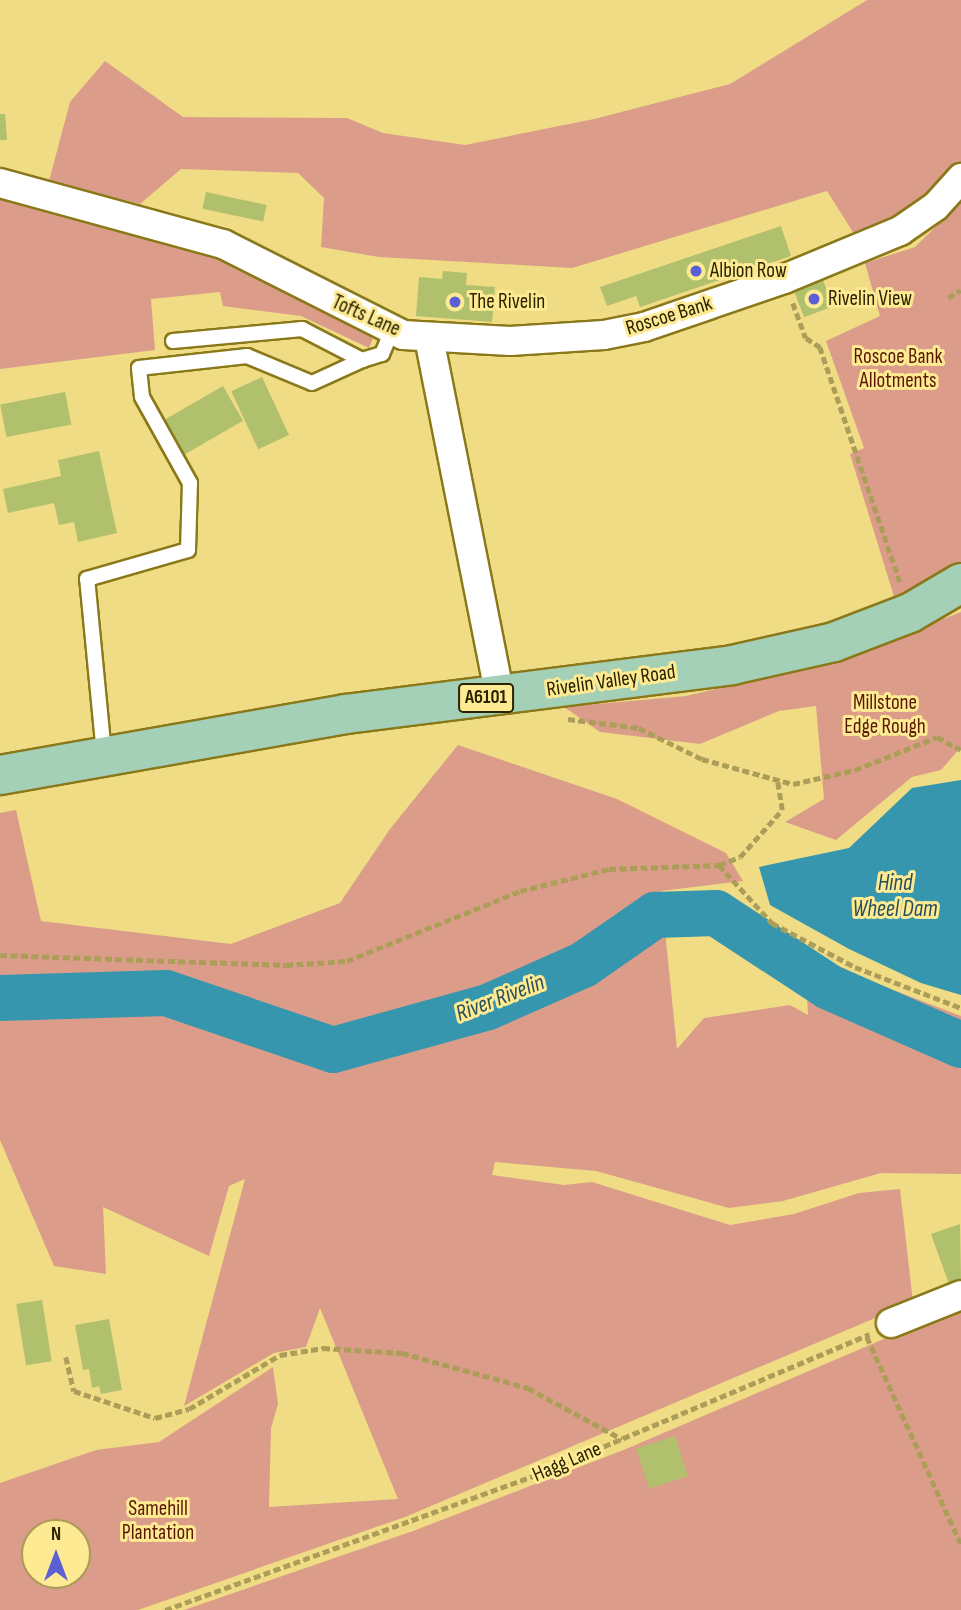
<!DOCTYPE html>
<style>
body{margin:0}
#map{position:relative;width:961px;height:1610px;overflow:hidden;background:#efdc85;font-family:"Sofia Sans Condensed",sans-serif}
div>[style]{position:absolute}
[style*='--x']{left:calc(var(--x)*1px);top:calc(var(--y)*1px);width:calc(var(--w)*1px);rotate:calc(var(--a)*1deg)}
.green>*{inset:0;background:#db9d8a}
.water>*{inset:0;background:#3596ae}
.river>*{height:46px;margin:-23px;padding:0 23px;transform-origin:23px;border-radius:23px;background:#3596ae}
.building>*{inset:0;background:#b1c06d;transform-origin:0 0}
.path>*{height:4.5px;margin-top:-2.25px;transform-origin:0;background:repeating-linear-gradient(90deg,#ac9e58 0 7px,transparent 0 10.5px)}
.roads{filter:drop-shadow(2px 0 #8a7819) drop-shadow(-2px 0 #8a7819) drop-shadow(0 2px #8a7819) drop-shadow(0 -2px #8a7819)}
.service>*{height:14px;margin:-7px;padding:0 7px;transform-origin:7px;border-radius:7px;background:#fff}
.minor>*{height:28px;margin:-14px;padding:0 14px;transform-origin:14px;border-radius:14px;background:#fff}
.primary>*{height:38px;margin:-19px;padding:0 19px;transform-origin:19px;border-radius:19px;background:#a3d0b6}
.dots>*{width:19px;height:19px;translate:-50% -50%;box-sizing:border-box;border:4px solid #fdea92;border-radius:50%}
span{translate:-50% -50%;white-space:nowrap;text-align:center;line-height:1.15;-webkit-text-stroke:6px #fdea92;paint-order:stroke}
.shield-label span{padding:2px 5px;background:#fdea92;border:2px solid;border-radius:5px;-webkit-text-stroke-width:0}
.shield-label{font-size:19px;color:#2a2300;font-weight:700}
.poi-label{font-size:21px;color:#2a2300}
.left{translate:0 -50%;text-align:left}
.street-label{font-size:21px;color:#2a2300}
.park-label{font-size:21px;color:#591803}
.water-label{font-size:23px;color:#254f5a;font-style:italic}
.north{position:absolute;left:21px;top:1519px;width:70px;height:70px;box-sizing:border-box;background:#fdea92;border:2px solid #a99a58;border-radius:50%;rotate:0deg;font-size:19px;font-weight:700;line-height:28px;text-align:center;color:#2a2300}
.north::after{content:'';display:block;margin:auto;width:24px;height:32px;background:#5b5fd6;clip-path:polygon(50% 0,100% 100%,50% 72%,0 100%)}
</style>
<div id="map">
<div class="green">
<div style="clip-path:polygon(867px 0,961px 0,961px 164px,918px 205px,885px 226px,856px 237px,827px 191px,572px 268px,379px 257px,321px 247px,324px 198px,298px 173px,181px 169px,140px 204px,49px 181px,70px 102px,105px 61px,183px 117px,347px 118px,383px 133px,465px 145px,594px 119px,730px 84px)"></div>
<div style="clip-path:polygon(0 192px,227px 255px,373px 338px,369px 348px,301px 316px,223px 306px,220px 292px,151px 299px,155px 350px,0 369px)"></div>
<div style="clip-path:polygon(961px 202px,961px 568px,896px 603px,850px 454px,864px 448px,826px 341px,880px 316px,865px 263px,915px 247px)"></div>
<div style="clip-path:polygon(961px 612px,961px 747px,941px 770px,912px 777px,836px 840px,785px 822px,824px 799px,816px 706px,779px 711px,700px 744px,600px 732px,564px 707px,686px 696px,842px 659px)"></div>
<div style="clip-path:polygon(evenodd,458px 745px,617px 799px,726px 853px,743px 881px,661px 891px,677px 1049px,704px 1018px,790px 1005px,808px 1015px,805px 956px,961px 1016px,961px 1174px,881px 1173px,783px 1201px,729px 1208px,596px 1171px,495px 1162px,492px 1175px,564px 1185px,592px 1182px,730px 1225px,794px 1214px,859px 1193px,900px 1189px,913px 1302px,405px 1517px,138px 1610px,0 1610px,0 1483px,96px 1450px,159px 1442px,273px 1367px,278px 1404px,271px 1428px,269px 1507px,398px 1499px,320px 1308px,306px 1347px,274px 1353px,184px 1406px,245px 1179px,229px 1186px,209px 1256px,103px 1207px,106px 1274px,54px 1266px,0 1140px,0 813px,16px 810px,41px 921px,231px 944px,340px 903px,390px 829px,458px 745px,35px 1533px,77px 1533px,77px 1575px,35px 1575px,35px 1533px)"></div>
<div style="clip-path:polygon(961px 1306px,961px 1610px,184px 1610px,413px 1531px,626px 1449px)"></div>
</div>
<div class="water">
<div style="clip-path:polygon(961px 780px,961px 995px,921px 983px,849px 949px,770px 905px,759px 867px,849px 848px,912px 788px)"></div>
</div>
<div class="river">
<div style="--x:0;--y:998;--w:166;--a:-1.7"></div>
<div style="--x:166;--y:993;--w:176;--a:18.8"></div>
<div style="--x:333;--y:1050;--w:161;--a:-15.5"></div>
<div style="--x:488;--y:1007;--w:104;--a:-23.9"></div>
<div style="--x:583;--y:965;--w:88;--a:-34.8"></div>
<div style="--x:655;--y:915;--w:61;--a:-1.9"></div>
<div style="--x:716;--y:913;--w:135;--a:33.2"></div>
<div style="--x:829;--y:987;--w:144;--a:23.7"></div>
</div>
<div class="building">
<div style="clip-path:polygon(0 114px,5px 114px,7px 140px,0 140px)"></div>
<div style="left:206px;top:192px;width:62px;height:17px;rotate:12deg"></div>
<div style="clip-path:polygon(781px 226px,791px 256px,640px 307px,636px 296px,607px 306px,600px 287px)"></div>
<div style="clip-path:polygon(443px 271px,467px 273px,466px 285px,495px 287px,492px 322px,416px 316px,419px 277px,442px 279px)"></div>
<div style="left:823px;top:280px;width:28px;height:31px;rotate:69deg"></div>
<div style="left:262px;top:377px;width:64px;height:34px;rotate:65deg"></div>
<div style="left:223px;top:386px;width:40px;height:69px;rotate:60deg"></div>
<div style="left:65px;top:392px;width:33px;height:66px;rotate:79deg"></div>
<div style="clip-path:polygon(99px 451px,117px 533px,78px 542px,74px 522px,59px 525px,54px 503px,8px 513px,3px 489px,61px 476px,58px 460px)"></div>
<div style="clip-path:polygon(960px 1224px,961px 1280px,949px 1284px,931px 1234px)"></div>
<div style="left:42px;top:1300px;width:62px;height:26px;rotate:81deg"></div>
<div style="clip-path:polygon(109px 1319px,122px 1390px,101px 1394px,99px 1386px,92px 1388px,89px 1369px,83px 1370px,75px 1325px)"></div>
<div style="left:675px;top:1436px;width:42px;height:41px;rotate:72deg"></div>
</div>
<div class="path">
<div style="--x:948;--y:298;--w:15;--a:-32"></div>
<div style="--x:793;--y:303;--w:37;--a:70"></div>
<div style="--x:806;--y:338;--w:17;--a:33"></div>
<div style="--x:820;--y:347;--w:248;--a:71.2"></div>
<div style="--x:568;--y:719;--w:72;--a:7.2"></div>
<div style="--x:639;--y:728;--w:70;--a:26.2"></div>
<div style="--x:702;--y:759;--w:94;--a:15.4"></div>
<div style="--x:793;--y:784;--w:64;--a:-12.7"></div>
<div style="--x:855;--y:770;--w:88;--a:-21.9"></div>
<div style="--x:937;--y:737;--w:27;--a:28"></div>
<div style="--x:719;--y:865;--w:79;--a:47.6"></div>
<div style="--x:772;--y:923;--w:94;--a:27.9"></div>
<div style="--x:855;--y:967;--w:114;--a:21.1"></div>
<div style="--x:0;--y:955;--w:286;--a:2"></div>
<div style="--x:286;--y:965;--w:61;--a:-3.8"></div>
<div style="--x:347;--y:961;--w:187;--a:-22"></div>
<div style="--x:520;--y:891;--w:92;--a:-13.9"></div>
<div style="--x:609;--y:869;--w:110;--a:-2.1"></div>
<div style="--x:719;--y:865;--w:22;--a:-21"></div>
<div style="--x:740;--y:857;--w:63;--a:-48.2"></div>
<div style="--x:782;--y:810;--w:30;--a:-99"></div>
<div style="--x:867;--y:1337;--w:227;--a:65.6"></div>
<div style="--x:66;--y:1357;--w:35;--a:77"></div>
<div style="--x:74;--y:1391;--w:85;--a:18.4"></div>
<div style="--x:155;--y:1418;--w:35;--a:-15"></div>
<div style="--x:189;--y:1409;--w:106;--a:-30.7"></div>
<div style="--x:280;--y:1355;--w:44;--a:-9.2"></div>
<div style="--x:323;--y:1348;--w:79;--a:3.6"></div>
<div style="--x:402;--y:1353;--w:131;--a:15.5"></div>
<div style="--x:528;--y:1388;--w:107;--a:28.5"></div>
<div style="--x:165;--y:1610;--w:395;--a:-20"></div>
<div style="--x:536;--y:1475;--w:362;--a:-22.9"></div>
</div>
<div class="roads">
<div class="service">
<div style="--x:173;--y:341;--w:130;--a:-5.3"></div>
<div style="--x:302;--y:329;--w:68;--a:27.3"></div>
<div style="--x:362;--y:360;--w:21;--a:-17"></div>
<div style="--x:382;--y:354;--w:25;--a:-67"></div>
<div style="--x:104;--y:754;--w:176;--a:-95.5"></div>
<div style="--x:87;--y:579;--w:105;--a:-16"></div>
<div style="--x:188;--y:550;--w:67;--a:-88.3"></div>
<div style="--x:190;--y:483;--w:98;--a:-119.2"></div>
<div style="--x:142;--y:397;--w:29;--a:-96"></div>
<div style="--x:139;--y:368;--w:109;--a:-6.3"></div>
<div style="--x:247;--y:356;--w:70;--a:22.6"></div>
<div style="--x:312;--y:383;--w:55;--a:-24.7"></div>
</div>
<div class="minor">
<div style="--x:0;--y:183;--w:231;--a:15.3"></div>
<div style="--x:223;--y:244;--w:202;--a:26.8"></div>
<div style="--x:403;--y:335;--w:107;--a:3.2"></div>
<div style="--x:510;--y:341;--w:94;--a:-3.7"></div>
<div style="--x:604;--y:335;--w:41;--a:-11.3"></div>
<div style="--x:644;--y:327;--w:148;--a:-18.9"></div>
<div style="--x:784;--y:279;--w:126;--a:-22.5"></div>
<div style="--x:900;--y:231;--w:44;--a:-34.8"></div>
<div style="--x:936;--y:206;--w:38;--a:-48"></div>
<div style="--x:429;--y:338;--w:365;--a:78.8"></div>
<div style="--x:891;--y:1323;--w:75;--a:-21.8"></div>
</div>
<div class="primary">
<div style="--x:0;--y:775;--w:351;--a:-10"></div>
<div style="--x:346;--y:714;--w:389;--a:-7.2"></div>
<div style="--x:732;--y:665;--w:105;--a:-12.7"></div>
<div style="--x:834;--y:642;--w:81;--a:-20.9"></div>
<div style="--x:910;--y:613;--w:59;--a:-30.5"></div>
</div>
</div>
<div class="dots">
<div style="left:696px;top:271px;background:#5b5fd6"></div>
<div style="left:814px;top:299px;background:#5b5fd6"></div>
<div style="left:455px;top:302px;background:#5b5fd6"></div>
</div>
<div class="shield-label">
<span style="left:486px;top:698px">A6101</span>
</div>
<div class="poi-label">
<span class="left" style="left:710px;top:271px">Albion Row</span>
<span class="left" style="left:828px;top:299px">Rivelin View</span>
<span class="left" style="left:469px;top:302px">The Rivelin</span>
</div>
<div class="street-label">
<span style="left:366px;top:316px;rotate:24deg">Tofts Lane</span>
<span style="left:669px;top:316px;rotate:-17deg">Roscoe Bank</span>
<span style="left:611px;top:681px;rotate:-8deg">Rivelin Valley Road</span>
<span style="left:567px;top:1462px;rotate:-23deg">Hagg Lane</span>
</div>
<div class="park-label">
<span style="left:898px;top:369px">Roscoe Bank<br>Allotments</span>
<span style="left:885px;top:715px">Millstone<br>Edge Rough</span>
<span style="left:158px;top:1521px">Samehill<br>Plantation</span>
</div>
<div class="water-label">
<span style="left:895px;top:896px">Hind<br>Wheel Dam</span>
<span style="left:500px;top:998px;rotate:-21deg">River Rivelin</span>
</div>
<div class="north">N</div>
</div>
